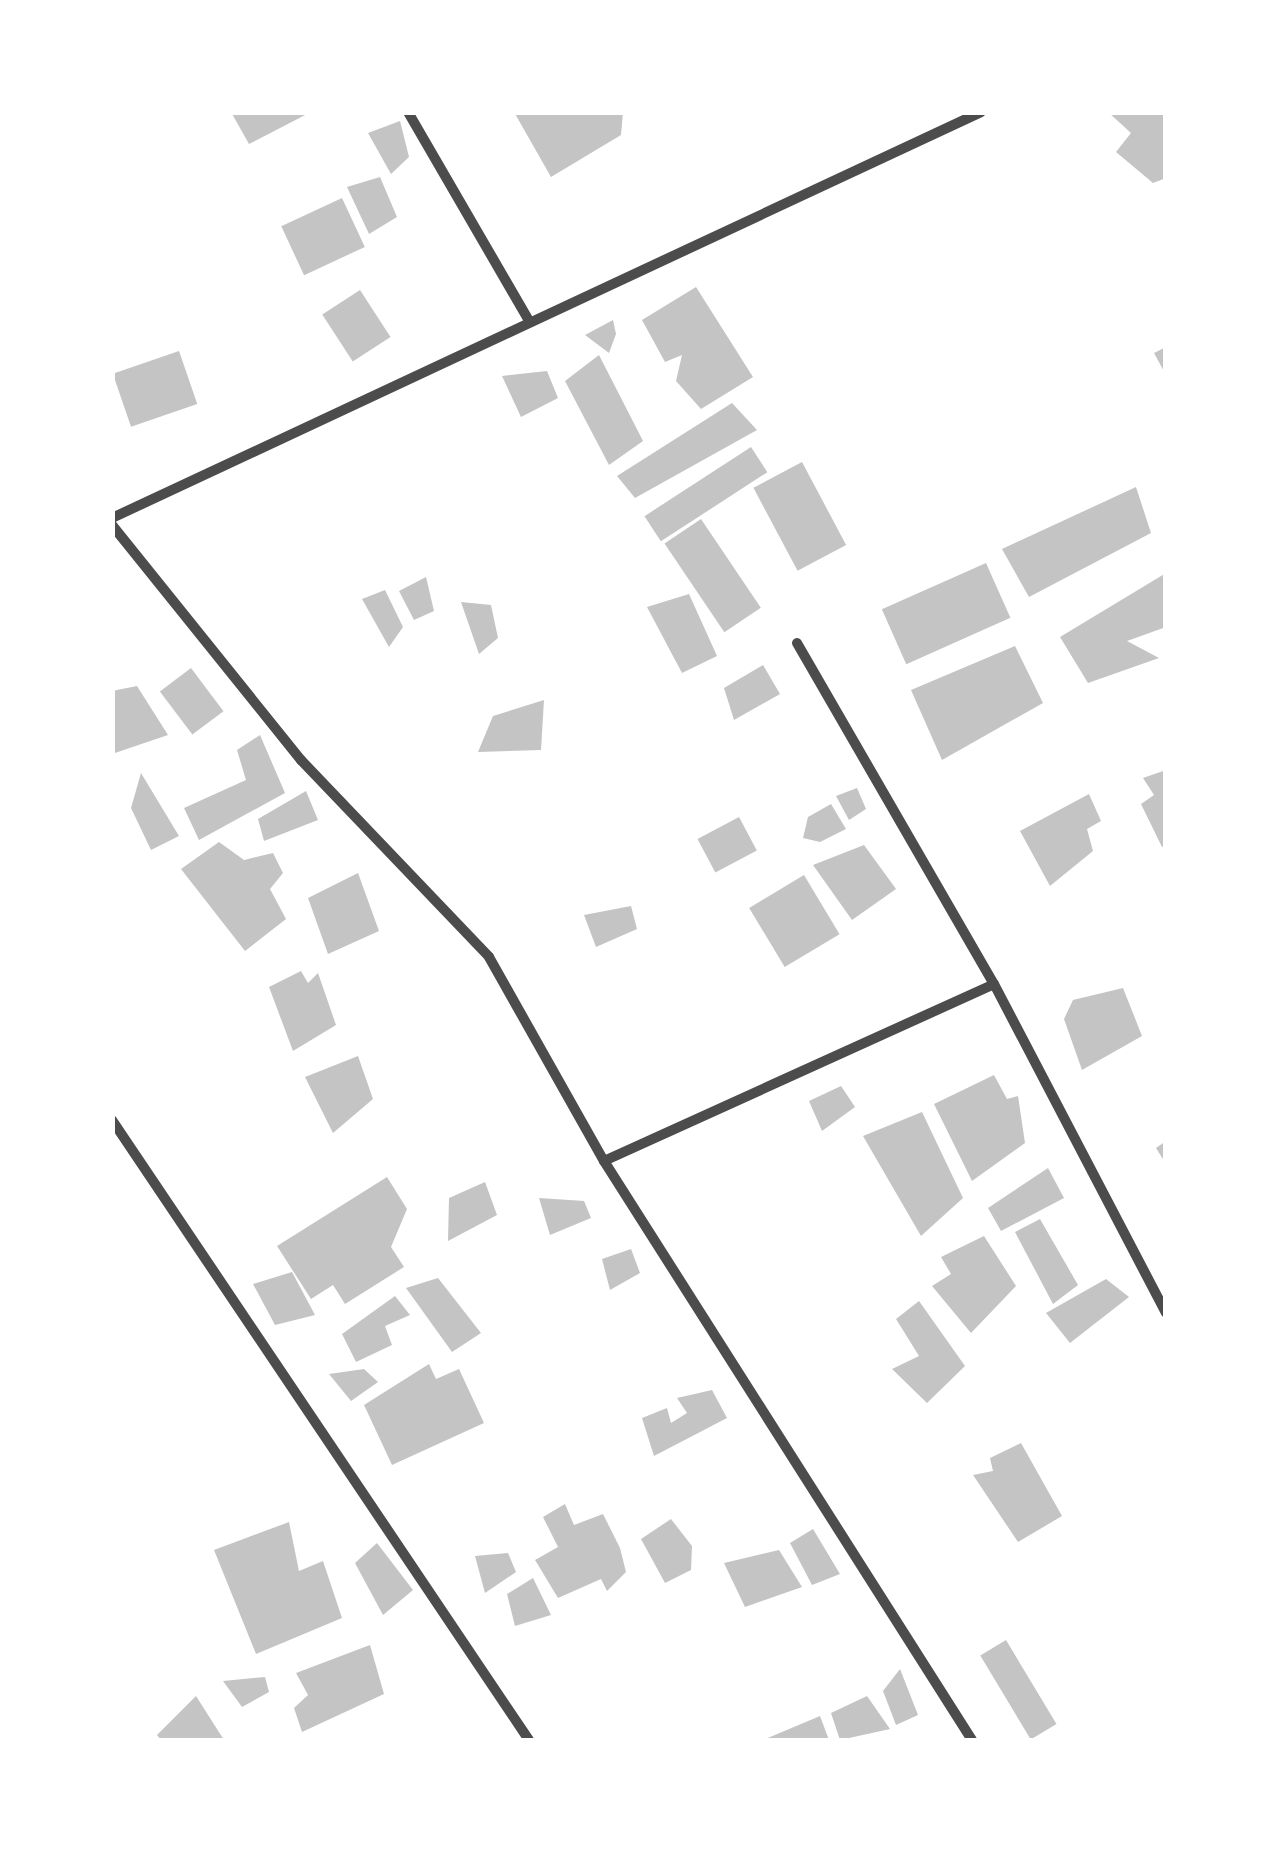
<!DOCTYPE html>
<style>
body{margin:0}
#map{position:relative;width:1278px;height:1853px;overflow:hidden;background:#fff;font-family:Jost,sans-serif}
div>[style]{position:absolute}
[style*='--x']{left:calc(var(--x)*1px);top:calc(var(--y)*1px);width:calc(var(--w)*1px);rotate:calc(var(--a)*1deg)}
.building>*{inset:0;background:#c4c4c4;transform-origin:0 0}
.minor>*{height:10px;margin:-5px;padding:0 5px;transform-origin:5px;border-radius:5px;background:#4c4c4c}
span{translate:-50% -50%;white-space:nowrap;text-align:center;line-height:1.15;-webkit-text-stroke:8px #fff;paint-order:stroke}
.frame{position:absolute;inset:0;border:115px solid #fff;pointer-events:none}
</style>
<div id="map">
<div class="building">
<div style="clip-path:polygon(231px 112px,311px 112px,249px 144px)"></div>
<div style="clip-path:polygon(514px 112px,623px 112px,621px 135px,551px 177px)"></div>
<div style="clip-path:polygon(1108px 112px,1166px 112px,1166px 178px,1153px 183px,1116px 152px,1131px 133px)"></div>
<div style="clip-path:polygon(400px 121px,409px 157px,391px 174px,368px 133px)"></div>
<div style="clip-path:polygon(380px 177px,397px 217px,369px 234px,347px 187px)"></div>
<div style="left:342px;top:198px;width:54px;height:67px;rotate:65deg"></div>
<div style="clip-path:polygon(696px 287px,753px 377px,701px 409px,676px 381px,682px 355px,665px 362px,642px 320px)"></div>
<div style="left:360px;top:290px;width:56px;height:45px;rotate:57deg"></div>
<div style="clip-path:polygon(613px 320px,616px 334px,609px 353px,585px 335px)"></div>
<div style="clip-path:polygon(1166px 347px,1166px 375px,1154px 353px)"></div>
<div style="left:179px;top:351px;width:56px;height:70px;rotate:71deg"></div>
<div style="clip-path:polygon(599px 355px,643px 441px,609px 465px,565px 381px)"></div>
<div style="clip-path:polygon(547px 371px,558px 398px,521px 417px,502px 376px)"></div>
<div style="clip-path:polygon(732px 403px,757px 430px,635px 498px,617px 476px)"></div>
<div style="left:751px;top:447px;width:30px;height:127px;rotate:57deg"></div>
<div style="left:802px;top:462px;width:94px;height:55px;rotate:62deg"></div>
<div style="clip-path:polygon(1136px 487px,1151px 533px,1029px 597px,1002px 549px)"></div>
<div style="left:701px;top:519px;width:107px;height:44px;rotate:56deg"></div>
<div style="left:986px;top:563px;width:60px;height:114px;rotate:66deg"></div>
<div style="clip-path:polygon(1166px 573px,1166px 627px,1127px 641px,1159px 658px,1088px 683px,1060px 637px)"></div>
<div style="clip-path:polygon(426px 577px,434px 611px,414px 620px,399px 591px)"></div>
<div style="clip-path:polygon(385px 590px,403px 627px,389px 647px,362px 599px)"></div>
<div style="clip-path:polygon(689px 594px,717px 656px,682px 673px,647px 607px)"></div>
<div style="clip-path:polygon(461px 602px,491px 605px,498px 638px,479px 654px)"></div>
<div style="clip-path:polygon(1015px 646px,1043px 703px,942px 760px,911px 690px)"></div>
<div style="clip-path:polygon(763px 665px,780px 694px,734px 720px,724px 688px)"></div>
<div style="left:191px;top:668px;width:54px;height:39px;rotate:53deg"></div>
<div style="clip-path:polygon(137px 686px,168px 735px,112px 754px,112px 691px)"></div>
<div style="clip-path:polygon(544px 700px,541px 750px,478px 752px,493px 716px)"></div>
<div style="clip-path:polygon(260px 735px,285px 793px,199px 840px,184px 808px,246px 780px,237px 750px)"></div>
<div style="clip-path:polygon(1166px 770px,1166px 845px,1162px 847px,1141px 804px,1154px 795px,1143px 778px)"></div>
<div style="clip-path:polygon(141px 773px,179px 836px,151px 850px,131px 808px)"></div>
<div style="clip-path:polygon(857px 788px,866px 809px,849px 820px,836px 796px)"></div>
<div style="clip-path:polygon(306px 791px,318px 820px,264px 841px,258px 819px)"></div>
<div style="clip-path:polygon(1089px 794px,1101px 821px,1087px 829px,1093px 851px,1050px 886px,1020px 831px)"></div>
<div style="clip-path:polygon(831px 804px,846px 829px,820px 842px,803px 838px,808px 817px)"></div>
<div style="left:739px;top:817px;width:38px;height:47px;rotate:62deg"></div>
<div style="clip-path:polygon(219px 842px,244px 860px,273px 853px,283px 873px,270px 889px,286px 919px,245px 951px,181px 869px)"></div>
<div style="clip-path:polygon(864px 845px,896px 889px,852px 920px,813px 865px)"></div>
<div style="clip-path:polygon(358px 873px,379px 931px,328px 954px,308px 898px)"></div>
<div style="left:804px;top:875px;width:69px;height:64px;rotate:59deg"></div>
<div style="clip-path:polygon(631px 906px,637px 929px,596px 947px,584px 915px)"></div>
<div style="clip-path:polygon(301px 971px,308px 983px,318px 973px,336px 1025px,293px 1051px,269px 987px)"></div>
<div style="clip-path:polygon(1123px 988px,1142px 1036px,1082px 1070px,1064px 1019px,1073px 1000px)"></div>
<div style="clip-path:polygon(358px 1056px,373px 1099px,333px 1133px,305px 1077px)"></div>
<div style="clip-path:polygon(994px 1075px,1007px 1099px,1018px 1096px,1025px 1143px,972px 1181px,934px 1104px)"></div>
<div style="clip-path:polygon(841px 1086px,855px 1107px,822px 1131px,809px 1101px)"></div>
<div style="clip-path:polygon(922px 1112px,963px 1198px,921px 1236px,863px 1136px)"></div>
<div style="clip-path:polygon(1166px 1141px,1166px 1164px,1156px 1148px)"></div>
<div style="clip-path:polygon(1048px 1168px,1064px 1198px,1001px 1231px,988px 1208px)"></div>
<div style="clip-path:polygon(387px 1177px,407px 1209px,391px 1247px,404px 1267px,345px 1304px,333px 1285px,311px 1299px,277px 1246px)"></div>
<div style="clip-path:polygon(485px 1182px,497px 1215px,448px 1241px,449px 1198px)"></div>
<div style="clip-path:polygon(539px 1198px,584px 1201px,591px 1218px,550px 1235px)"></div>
<div style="clip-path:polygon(1040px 1219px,1078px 1285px,1053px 1304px,1015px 1232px)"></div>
<div style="clip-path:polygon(984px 1236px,1016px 1286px,971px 1333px,932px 1286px,951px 1274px,941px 1257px)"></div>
<div style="clip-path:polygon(631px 1249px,640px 1273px,610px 1290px,602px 1259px)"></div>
<div style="clip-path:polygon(292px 1272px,315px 1315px,275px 1325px,253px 1284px)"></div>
<div style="clip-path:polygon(438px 1278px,481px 1333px,452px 1352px,406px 1288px)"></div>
<div style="clip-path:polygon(1106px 1279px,1129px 1297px,1070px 1343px,1046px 1313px)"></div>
<div style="clip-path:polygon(395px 1296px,410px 1315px,385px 1326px,392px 1345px,356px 1362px,342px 1334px)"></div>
<div style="clip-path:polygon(919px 1301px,965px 1366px,927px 1403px,892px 1369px,919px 1356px,896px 1319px)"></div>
<div style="clip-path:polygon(429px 1364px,436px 1379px,459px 1369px,484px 1423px,392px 1465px,364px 1405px)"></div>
<div style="clip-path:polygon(364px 1369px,378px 1382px,351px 1401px,329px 1374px)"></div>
<div style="clip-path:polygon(712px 1390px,727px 1418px,654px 1456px,642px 1418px,667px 1408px,671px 1423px,687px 1413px,677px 1398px)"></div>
<div style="clip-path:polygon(1021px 1443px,1062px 1516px,1018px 1542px,973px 1475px,993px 1471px,990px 1458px)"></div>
<div style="clip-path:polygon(565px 1504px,574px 1525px,603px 1514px,620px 1548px,626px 1572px,607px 1591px,601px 1579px,558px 1598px,535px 1560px,558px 1547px,543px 1517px)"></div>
<div style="clip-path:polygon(671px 1519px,692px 1546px,691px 1570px,665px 1583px,641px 1539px)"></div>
<div style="clip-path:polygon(289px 1522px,299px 1571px,323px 1561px,342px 1618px,256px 1654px,214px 1550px)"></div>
<div style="clip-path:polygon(813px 1529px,840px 1574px,812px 1585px,790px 1543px)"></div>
<div style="clip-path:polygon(377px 1543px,413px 1590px,383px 1615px,355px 1563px)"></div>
<div style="clip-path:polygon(779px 1550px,802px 1587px,745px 1607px,724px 1563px)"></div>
<div style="clip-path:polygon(508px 1553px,516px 1572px,485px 1593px,475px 1556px)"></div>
<div style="clip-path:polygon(533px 1578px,551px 1615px,515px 1626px,507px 1594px)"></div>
<div style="left:1006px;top:1640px;width:98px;height:30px;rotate:59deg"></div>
<div style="clip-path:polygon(370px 1645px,384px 1694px,302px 1732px,294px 1708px,308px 1695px,296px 1673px)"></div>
<div style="clip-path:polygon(900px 1669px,918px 1715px,896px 1725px,883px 1691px)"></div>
<div style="clip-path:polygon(265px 1677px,269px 1692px,242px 1707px,223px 1681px)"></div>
<div style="clip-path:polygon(196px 1696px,224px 1740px,161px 1740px,157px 1735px)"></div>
<div style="clip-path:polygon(867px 1696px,890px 1729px,840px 1740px,831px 1713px)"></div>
<div style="clip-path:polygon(820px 1716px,829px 1740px,763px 1740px)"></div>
</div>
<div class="minor">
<div style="--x:408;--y:112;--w:239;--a:59.9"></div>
<div style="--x:112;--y:518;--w:959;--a:-25.04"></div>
<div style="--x:112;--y:525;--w:302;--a:51.2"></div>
<div style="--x:301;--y:760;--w:272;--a:46.3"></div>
<div style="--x:489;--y:957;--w:234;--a:60.6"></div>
<div style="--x:604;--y:1161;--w:686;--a:57.56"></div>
<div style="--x:797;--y:643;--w:394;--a:60"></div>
<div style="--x:994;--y:984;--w:371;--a:62.4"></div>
<div style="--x:112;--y:1120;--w:747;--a:56.08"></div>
<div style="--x:604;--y:1161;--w:428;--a:-24.4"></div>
</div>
<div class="frame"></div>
</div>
